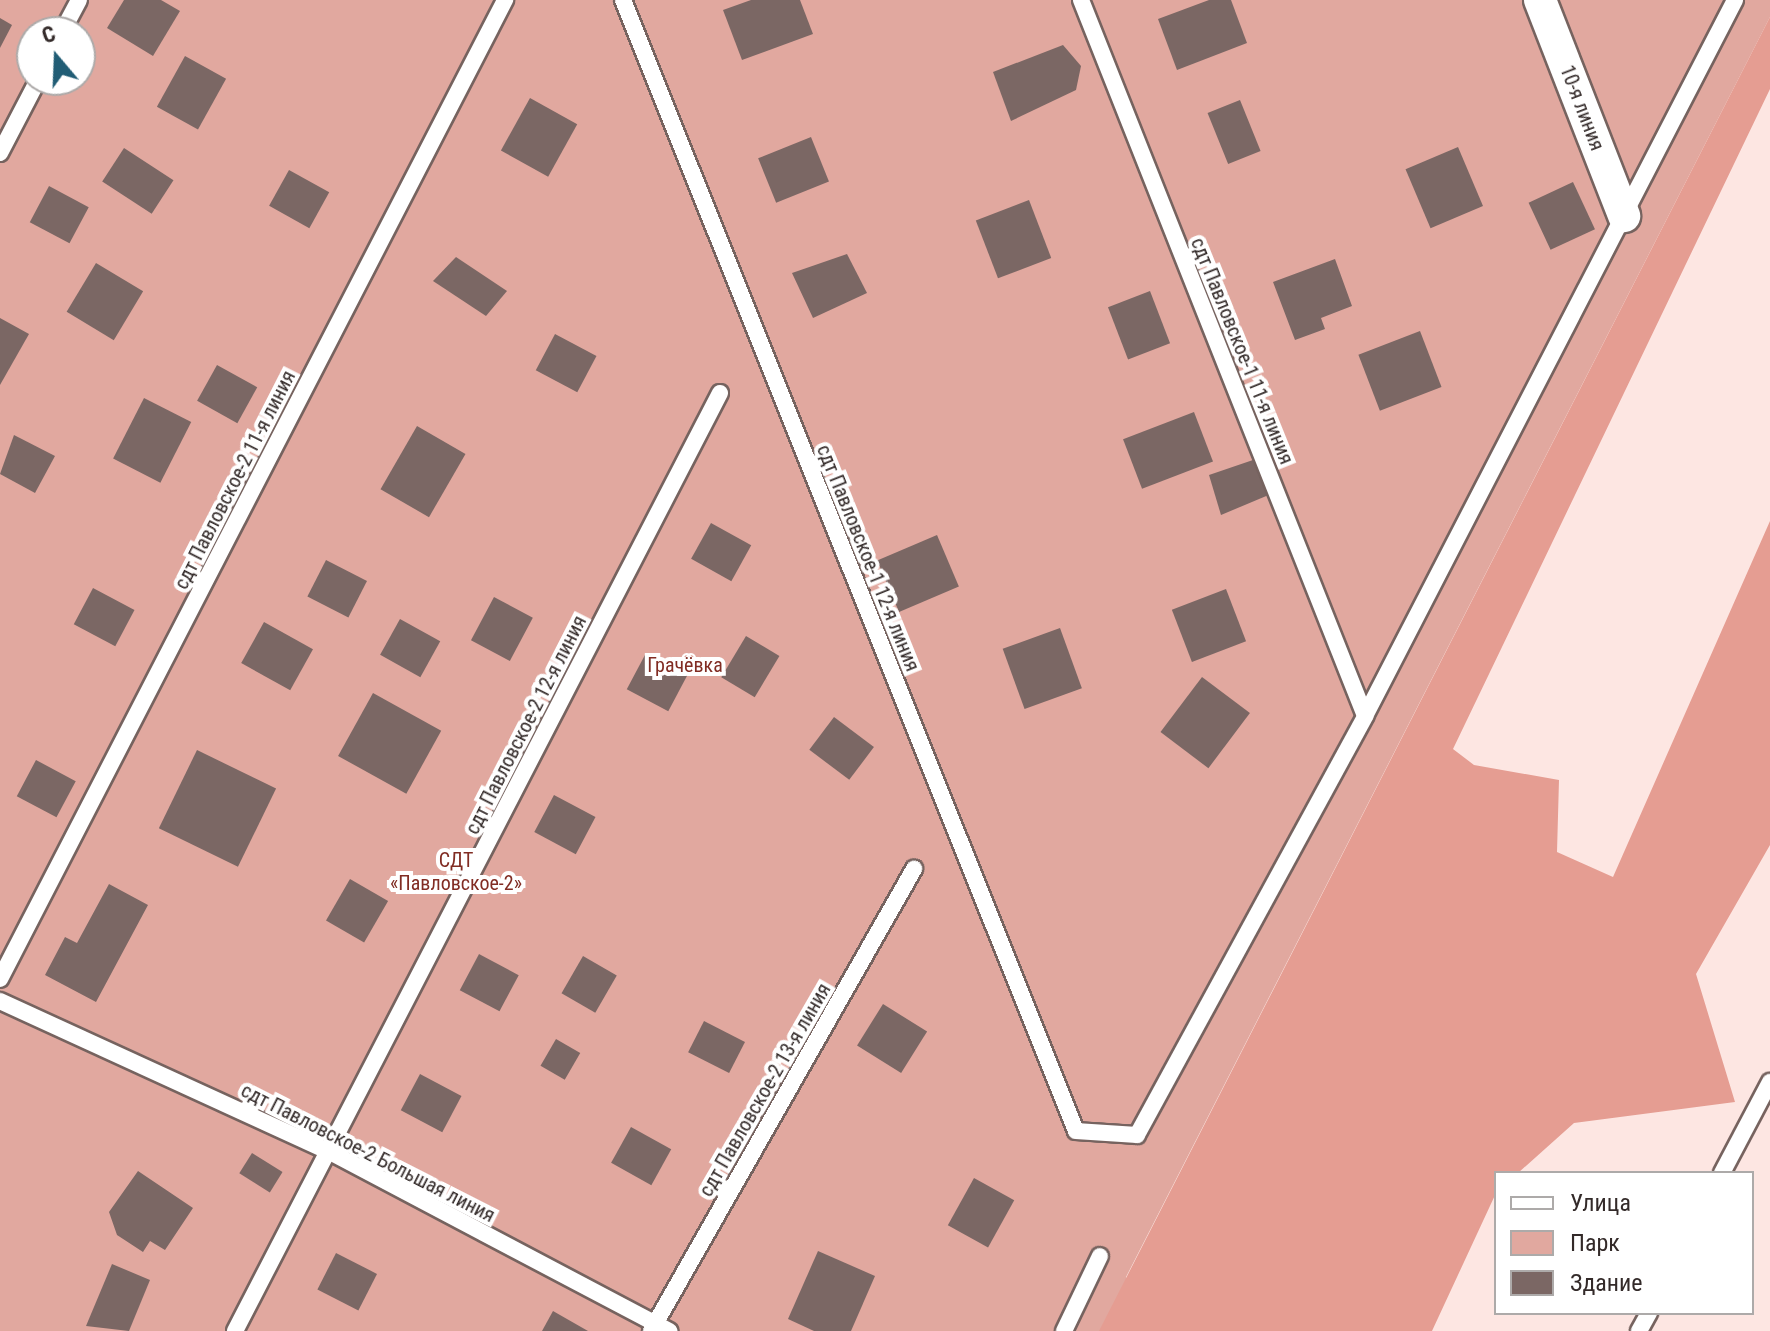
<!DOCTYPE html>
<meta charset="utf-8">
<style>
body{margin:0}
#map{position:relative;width:1770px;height:1331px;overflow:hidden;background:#fde6e2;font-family:"Roboto Condensed",sans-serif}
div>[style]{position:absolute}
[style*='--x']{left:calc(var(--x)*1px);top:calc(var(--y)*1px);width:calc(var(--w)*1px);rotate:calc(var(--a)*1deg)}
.green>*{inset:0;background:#e1a89f}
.forest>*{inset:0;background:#e59d92}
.building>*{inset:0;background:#7b6764;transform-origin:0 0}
.roads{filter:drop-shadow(2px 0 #76635f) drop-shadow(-2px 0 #76635f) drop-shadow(0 2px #76635f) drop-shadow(0 -2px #76635f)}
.service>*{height:16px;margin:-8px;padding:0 8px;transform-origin:8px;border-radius:8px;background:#fff}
.minor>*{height:32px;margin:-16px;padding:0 16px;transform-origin:16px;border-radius:16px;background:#fff}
span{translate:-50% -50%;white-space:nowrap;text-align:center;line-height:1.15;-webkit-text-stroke:8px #fff;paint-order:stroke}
.street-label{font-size:20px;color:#332a29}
.park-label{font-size:20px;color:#812c23}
.legend{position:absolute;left:1494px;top:1171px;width:260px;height:144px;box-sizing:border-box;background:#fff;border:2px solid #adaaa9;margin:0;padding:10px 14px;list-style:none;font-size:24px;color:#332a29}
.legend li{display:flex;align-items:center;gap:16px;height:40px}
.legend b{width:40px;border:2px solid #adaaa9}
.north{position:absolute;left:16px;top:16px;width:80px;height:80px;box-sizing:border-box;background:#fff;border:2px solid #adaaa9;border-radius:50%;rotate:341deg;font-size:22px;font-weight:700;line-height:32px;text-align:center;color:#332a29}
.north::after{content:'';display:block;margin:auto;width:28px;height:36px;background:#215d75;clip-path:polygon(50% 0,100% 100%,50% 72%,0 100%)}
</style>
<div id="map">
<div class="green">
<div style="clip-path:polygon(evenodd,0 0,1770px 0,1770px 17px,1126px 1277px,1139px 1331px,0 1331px,0 0,32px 32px,80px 32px,80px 80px,32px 80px,32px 32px)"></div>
</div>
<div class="forest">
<div style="clip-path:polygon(1770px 17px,1770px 89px,1453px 749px,1474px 765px,1559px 780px,1557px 852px,1613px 877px,1770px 521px,1770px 845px,1696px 974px,1735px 1102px,1574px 1123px,1518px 1173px,1496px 1173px,1496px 1193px,1432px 1331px,1099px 1331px)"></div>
</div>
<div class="building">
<div style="clip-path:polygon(124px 0,161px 0,180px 11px,153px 56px,107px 28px)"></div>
<div style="clip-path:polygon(751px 0,800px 0,813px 34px,742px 60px,723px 10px)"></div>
<div style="clip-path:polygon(1209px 0,1231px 0,1247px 43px,1177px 70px,1158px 19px)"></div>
<div style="clip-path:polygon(0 18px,12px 25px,0 48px)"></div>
<div style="clip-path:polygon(1063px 45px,1081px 66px,1076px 90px,1011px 121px,993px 72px)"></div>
<div style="left:185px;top:56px;width:47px;height:58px;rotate:29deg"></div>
<div style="left:530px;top:98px;width:54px;height:60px;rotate:29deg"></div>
<div style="left:1240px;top:100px;width:55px;height:35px;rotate:68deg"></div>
<div style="left:811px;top:137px;width:48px;height:57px;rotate:68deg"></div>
<div style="left:1458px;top:147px;width:64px;height:57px;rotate:67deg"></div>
<div style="left:124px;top:148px;width:59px;height:40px;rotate:33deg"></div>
<div style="left:289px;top:170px;width:46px;height:41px;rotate:29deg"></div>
<div style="left:1573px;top:182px;width:52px;height:49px;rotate:65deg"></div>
<div style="left:49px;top:186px;width:45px;height:41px;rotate:28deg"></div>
<div style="left:1029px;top:200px;width:62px;height:57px;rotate:69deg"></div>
<div style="clip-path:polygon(847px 254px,867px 293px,813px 318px,792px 273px)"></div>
<div style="clip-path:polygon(456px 257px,507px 291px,486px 316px,433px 281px)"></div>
<div style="clip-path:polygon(1335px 259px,1352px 306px,1321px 318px,1325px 329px,1295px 340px,1273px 282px)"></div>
<div style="left:96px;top:263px;width:55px;height:57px;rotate:31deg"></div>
<div style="left:1150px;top:291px;width:56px;height:45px;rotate:69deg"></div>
<div style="clip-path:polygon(0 318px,29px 334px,0 385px)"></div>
<div style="left:1420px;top:331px;width:60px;height:66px;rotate:69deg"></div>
<div style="left:555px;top:334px;width:47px;height:41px;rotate:28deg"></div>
<div style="left:217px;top:365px;width:46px;height:41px;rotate:29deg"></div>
<div style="left:144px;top:398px;width:53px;height:68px;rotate:27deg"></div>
<div style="left:1194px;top:412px;width:53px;height:76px;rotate:69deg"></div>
<div style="left:417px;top:426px;width:56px;height:73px;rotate:30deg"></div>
<div style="clip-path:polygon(14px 435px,55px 456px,35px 493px,0 474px)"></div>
<div style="clip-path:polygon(1253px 460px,1271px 494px,1221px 515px,1209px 475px)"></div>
<div style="left:711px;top:523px;width:46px;height:41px;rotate:29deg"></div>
<div style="left:937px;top:535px;width:56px;height:65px;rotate:67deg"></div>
<div style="left:326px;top:560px;width:46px;height:41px;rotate:27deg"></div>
<div style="left:93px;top:588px;width:47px;height:41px;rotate:28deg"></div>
<div style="left:1226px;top:589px;width:56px;height:58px;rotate:69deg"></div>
<div style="left:494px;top:597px;width:44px;height:49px;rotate:28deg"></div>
<div style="left:400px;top:619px;width:46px;height:41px;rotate:29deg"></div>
<div style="left:264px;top:622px;width:56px;height:47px;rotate:29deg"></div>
<div style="left:1060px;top:628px;width:64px;height:61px;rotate:70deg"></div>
<div style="left:746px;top:636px;width:39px;height:48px;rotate:31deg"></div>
<div style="left:646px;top:653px;width:47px;height:41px;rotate:28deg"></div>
<div style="left:1202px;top:677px;width:60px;height:69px;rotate:37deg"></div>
<div style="left:373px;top:693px;width:78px;height:72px;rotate:29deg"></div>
<div style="left:834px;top:717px;width:50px;height:41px;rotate:37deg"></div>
<div style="left:197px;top:750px;width:88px;height:87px;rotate:26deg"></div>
<div style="left:36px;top:760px;width:45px;height:41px;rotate:28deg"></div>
<div style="left:554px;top:795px;width:47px;height:42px;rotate:28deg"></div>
<div style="left:350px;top:879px;width:44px;height:48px;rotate:30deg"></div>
<div style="clip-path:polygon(109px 884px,148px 905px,96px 1002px,45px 975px,65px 937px,77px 943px)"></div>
<div style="left:479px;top:954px;width:45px;height:41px;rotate:28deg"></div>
<div style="left:583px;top:956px;width:39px;height:43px;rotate:30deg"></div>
<div style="left:883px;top:1004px;width:52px;height:49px;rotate:32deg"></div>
<div style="left:704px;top:1021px;width:46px;height:35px;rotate:27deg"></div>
<div style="left:556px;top:1039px;width:28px;height:31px;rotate:30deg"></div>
<div style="left:420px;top:1074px;width:47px;height:41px;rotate:28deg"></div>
<div style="left:631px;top:1127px;width:46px;height:41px;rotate:29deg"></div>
<div style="left:252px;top:1153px;width:36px;height:24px;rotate:32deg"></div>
<div style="clip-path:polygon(138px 1171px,193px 1208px,165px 1250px,150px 1241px,143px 1252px,117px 1235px,109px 1212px)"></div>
<div style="left:974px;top:1178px;width:46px;height:54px;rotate:29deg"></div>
<div style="clip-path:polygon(818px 1251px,875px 1276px,851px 1331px,814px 1331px,788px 1319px)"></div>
<div style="left:336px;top:1253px;width:46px;height:41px;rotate:27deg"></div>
<div style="clip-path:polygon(112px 1264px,150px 1280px,129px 1331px,86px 1326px)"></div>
<div style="clip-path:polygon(553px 1311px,588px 1331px,542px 1331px)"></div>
</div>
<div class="roads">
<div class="service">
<div style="--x:623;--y:0;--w:1218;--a:68.17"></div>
<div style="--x:1076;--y:1131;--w:61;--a:3.8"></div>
<div style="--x:1137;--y:1135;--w:477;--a:-61.4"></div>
<div style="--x:1365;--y:716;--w:806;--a:-62.67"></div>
<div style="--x:1081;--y:0;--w:770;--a:68.36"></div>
<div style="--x:62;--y:32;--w:36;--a:-62"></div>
<div style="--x:0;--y:153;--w:82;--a:-62.5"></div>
<div style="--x:0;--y:979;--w:1102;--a:-62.71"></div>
<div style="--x:0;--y:1001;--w:361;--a:24.6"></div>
<div style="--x:328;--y:1151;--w:386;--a:27.8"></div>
<div style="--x:1722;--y:1173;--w:103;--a:-62.2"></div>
<div style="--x:235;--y:1331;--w:1056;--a:-62.66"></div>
<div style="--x:651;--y:1331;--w:532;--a:-60.35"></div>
<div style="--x:1064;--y:1331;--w:83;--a:-64.4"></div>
<div style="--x:1639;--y:1331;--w:21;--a:-61"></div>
</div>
<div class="minor">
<div style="--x:1540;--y:0;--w:232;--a:68.7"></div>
</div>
</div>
<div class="street-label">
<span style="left:1582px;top:108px;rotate:69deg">10-я линия</span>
<span style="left:1242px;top:351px;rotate:68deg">сдт Павловское-1 11-я линия</span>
<span style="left:235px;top:480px;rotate:-63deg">сдт Павловское-2 11-я линия</span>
<span style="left:868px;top:558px;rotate:68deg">сдт Павловское-1 12-я линия</span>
<span style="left:526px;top:725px;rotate:-63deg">сдт Павловское-2 12-я линия</span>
<span style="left:765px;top:1090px;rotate:-60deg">сдт Павловское-2 13-я линия</span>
<span style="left:368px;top:1153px;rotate:27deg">сдт Павловское-2 Большая линия</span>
</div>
<div class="park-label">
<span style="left:685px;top:665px">Грачёвка</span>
<span style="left:456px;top:872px">СДТ<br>«Павловское-2»</span>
</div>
<ul class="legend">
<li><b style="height:10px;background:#fff"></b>Улица</li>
<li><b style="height:22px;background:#e1a89f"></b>Парк</li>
<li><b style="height:22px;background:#7b6764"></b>Здание</li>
</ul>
<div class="north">С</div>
</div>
